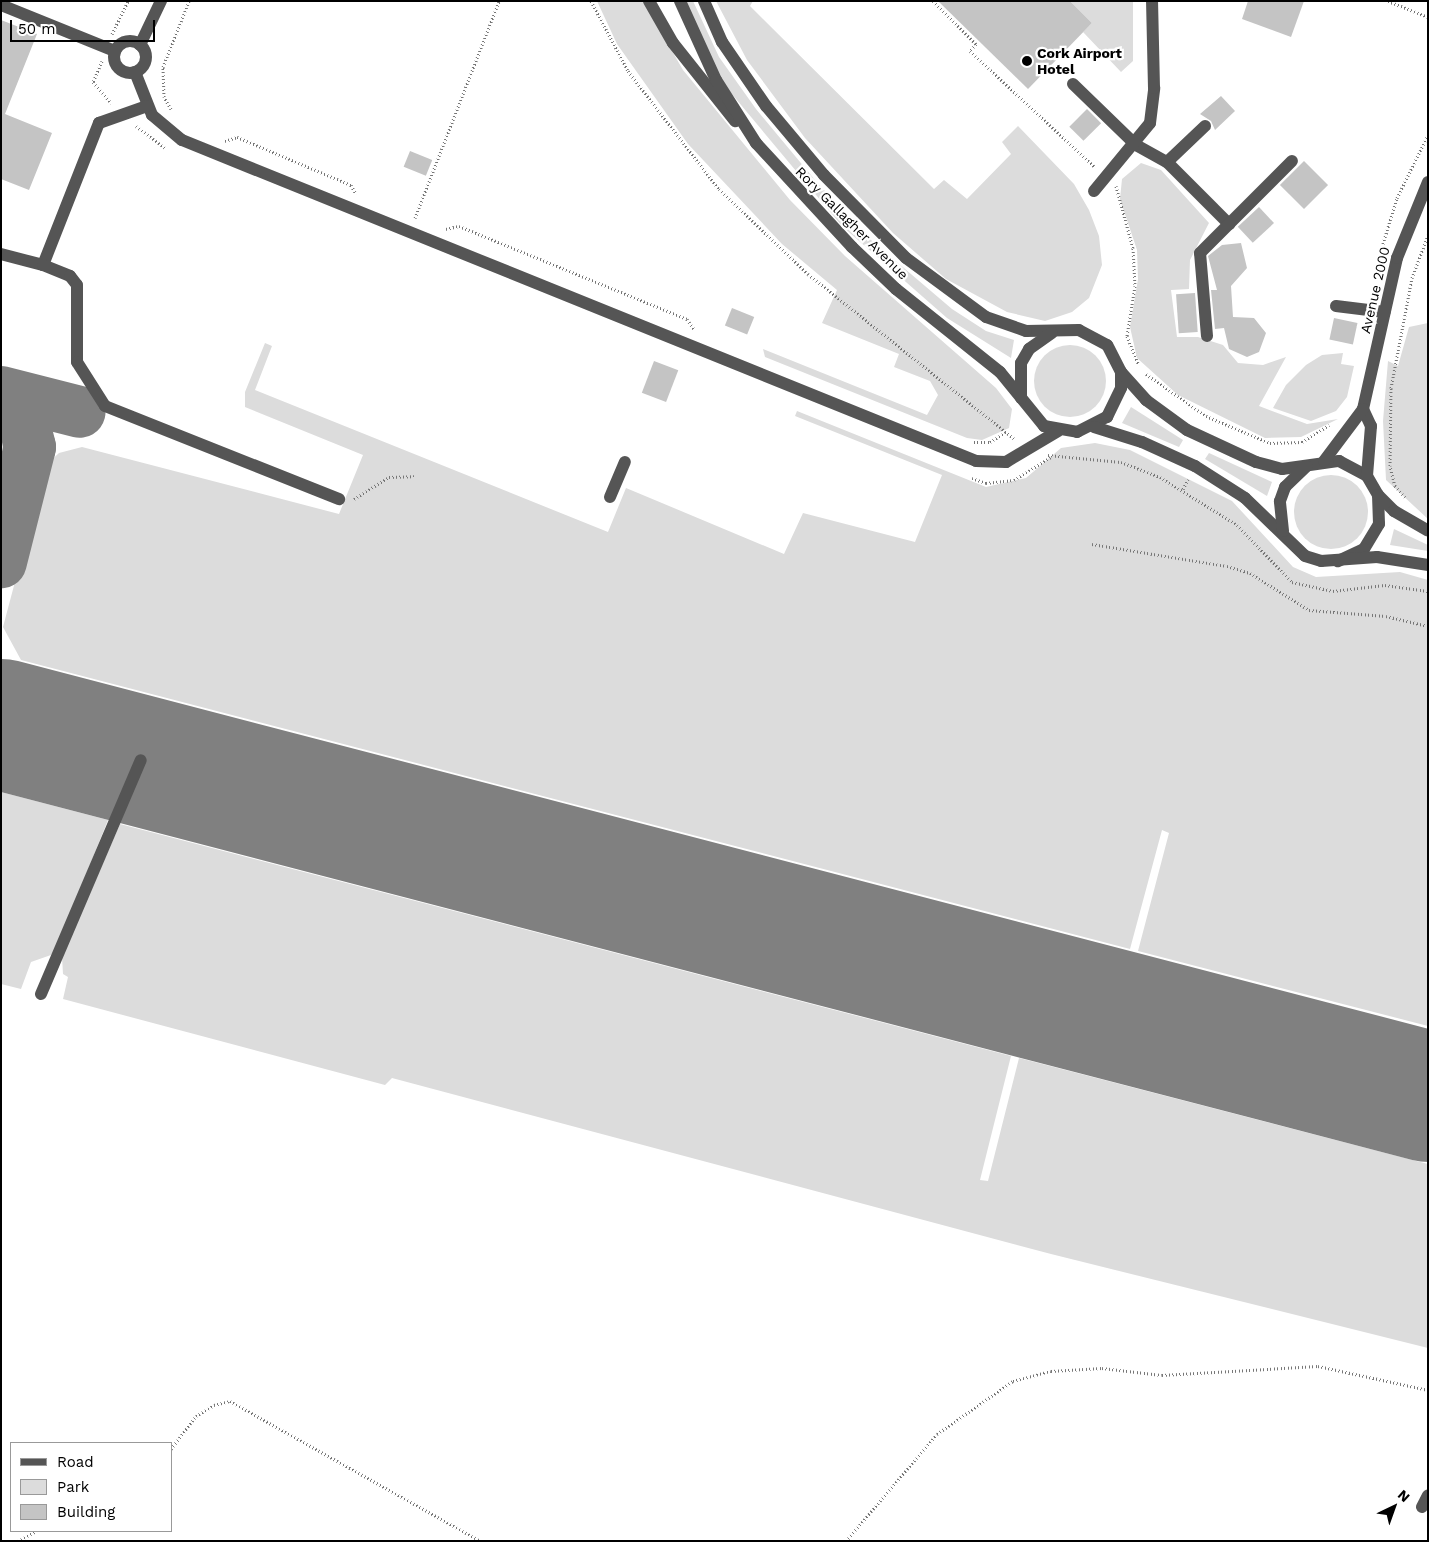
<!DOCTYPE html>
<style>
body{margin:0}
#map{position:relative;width:1429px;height:1542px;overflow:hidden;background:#fff;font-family:"Work Sans",sans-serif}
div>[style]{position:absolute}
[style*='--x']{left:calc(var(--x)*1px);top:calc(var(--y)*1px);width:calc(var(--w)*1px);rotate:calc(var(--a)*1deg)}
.green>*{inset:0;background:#dcdcdc}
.round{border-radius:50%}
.taxiway>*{height:52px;margin:-26px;padding:0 26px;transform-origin:26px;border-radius:26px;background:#808080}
.runway>*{height:131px;margin:-65.5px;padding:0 65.5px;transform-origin:65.5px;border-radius:65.5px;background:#808080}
.building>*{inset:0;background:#c4c4c4;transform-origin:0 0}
.path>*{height:3px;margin-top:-1.5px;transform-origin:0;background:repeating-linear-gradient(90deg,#777 0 1px,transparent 0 3.5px)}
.minor>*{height:12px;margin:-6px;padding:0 6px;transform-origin:6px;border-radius:6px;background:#555}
.minor>.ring{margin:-6px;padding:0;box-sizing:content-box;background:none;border:12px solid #555;border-radius:50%}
.dots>*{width:14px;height:14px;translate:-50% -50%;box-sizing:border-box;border:2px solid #fff;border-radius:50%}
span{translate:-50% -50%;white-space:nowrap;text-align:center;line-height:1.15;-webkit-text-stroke:4.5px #fff;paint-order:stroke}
.poi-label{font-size:14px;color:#000;font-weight:700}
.left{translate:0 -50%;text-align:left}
.street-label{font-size:14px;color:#000}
.frame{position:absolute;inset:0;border:2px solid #000;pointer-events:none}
.legend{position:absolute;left:10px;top:1442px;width:162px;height:90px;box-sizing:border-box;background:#fff;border:1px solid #999;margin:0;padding:6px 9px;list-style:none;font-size:15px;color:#000}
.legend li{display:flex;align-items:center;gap:10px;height:25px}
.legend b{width:25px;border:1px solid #999}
.north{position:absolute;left:1369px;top:1482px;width:50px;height:50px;-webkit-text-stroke:4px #fff;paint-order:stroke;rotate:42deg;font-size:14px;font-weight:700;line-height:20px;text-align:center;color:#000}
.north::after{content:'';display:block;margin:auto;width:18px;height:22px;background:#000;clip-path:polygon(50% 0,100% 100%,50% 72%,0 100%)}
.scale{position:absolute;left:10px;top:20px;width:145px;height:22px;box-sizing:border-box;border:2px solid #000;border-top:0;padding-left:6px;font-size:15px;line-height:18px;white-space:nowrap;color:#000;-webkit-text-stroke:4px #fff;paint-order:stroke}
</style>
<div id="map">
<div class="green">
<div style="clip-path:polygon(597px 1px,643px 1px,683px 70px,790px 200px,845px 256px,996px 388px,1012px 409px,1009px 428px,982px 440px,967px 438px,765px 357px,763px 349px,927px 415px,938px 395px,930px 381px,894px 367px,899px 354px,822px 323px,837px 290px,782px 244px,688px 144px,617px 44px)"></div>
<div style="clip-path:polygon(686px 1px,693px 1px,719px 57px,756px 109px,815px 180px,864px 234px,952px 309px,986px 331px,1014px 340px,1011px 358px,947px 318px,842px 226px,721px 81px)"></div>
<div style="clip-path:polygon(716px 1px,753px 1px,750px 6px,934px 189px,944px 180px,967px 199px,1011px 154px,1002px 142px,1018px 126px,1074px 184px,1089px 210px,1099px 236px,1102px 265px,1089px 298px,1072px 312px,1045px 321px,1007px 312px,946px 279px,893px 233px,805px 138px,747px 60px)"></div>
<div style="clip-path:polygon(1070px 1px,1133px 1px,1133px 61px,1121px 72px,1083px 32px,1092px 23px)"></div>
<div style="clip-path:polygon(1141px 163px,1161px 170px,1209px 223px,1190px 260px,1189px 289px,1171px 290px,1177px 337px,1198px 337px,1223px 345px,1238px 363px,1263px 365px,1286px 357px,1259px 406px,1307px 424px,1338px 419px,1301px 437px,1265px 438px,1178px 395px,1137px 358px,1130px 327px,1138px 279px,1137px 250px,1120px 199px,1122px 179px)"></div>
<div style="clip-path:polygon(1428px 323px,1428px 519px,1386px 480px,1383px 421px,1388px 361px,1398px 366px,1409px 327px)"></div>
<div style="clip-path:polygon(265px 343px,272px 346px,255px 390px,608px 532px,626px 488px,784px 554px,803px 513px,915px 542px,942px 475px,795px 416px,797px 411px,986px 487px,1026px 478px,1061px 448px,1095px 443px,1130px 450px,1232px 501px,1293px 567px,1316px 577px,1400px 572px,1428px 580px,1428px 1026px,1138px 951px,1169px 833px,1162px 830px,1130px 949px,21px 660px,3px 627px,46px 465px,59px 453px,82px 447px,339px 514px,363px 455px,245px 407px,245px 392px)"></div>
<div class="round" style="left:1034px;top:345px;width:72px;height:72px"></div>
<div style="clip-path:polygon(1343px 353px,1341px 364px,1354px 366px,1347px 397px,1336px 411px,1311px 421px,1273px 408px,1286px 385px,1306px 365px,1322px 355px)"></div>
<div style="clip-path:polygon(1131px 407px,1183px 440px,1179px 447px,1122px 423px)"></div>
<div style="clip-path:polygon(1px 440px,11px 454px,1px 488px)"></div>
<div style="clip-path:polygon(1209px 453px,1272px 482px,1267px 496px,1205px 459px)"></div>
<div class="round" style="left:1294px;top:475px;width:74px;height:74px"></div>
<div style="clip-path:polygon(1394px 529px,1428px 545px,1428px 551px,1390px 545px)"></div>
<div style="clip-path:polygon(1px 792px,108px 820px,57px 946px,51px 955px,31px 962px,21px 989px,1px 984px)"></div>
<div style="clip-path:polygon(120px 824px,1011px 1056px,980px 1180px,988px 1181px,1019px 1058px,1428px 1164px,1428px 1348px,1051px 1254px,392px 1078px,385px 1085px,63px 999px,68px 977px,63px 974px,62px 957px)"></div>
</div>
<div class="taxiway">
<div style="--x:1;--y:392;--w:81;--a:14.2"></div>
<div style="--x:1;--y:396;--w:28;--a:42"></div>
<div style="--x:22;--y:415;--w:33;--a:76"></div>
<div style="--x:30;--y:447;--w:119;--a:104.2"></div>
<div style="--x:1;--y:712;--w:39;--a:31"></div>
</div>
<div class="runway">
<div style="--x:1;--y:724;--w:1475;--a:14.61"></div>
</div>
<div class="building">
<div style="clip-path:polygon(938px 1px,1070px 1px,1092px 23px,1028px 89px)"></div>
<div style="clip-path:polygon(1248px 1px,1304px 1px,1291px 37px,1242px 19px)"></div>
<div style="clip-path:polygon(1px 20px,37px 34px,5px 114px,52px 133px,29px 190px,1px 179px)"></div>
<div style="clip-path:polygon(1221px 96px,1235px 111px,1215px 130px,1211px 121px,1200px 114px)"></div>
<div style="left:1087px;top:109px;width:20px;height:25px;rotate:45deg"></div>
<div style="left:410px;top:151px;width:24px;height:17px;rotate:22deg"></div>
<div style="left:1304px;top:161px;width:34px;height:34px;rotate:45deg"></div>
<div style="left:1259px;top:207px;width:22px;height:29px;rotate:47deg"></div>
<div style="clip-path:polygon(1241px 243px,1247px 268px,1231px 286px,1233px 317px,1254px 318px,1266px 333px,1259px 352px,1247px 357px,1229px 349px,1224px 328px,1215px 329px,1211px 290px,1217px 290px,1208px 256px,1222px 245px)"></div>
<div style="left:1195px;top:293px;width:39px;height:19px;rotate:86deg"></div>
<div style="left:732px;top:308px;width:24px;height:19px;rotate:22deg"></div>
<div style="left:1334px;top:318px;width:24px;height:22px;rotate:12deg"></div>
<div style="left:654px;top:361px;width:26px;height:34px;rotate:21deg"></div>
</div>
<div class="path">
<div style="--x:591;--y:1;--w:79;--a:62.1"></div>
<div style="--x:628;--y:71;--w:149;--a:52.4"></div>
<div style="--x:719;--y:189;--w:123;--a:43.7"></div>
<div style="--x:808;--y:274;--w:265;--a:38.6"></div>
<div style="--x:933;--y:1;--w:61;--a:45"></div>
<div style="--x:976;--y:44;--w:9;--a:131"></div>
<div style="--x:970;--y:51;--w:171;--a:42.9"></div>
<div style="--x:1388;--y:1;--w:43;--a:21.8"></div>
<div style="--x:112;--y:34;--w:37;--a:-64"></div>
<div style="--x:102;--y:61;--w:23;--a:113"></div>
<div style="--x:93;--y:82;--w:28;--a:49"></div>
<div style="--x:171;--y:109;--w:14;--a:-120"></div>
<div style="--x:164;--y:97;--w:30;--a:-92"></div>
<div style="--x:163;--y:67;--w:71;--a:-68.5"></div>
<div style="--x:136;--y:126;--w:36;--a:37"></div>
<div style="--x:225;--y:141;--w:13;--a:-18"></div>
<div style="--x:237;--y:137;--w:124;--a:22.8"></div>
<div style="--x:351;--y:185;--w:10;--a:61"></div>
<div style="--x:1116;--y:186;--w:64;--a:74.7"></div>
<div style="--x:1133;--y:248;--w:38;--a:87"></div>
<div style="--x:1135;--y:286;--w:51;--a:99.1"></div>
<div style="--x:1127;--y:336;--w:31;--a:68"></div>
<div style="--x:415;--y:218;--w:233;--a:-68.8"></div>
<div style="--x:446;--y:229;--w:13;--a:-13"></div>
<div style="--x:459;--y:226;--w:246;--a:22.2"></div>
<div style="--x:687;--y:319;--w:12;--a:55"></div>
<div style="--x:1382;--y:247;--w:51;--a:-73"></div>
<div style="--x:1397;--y:198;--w:70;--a:-63.8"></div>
<div style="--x:1146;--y:374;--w:73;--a:35"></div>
<div style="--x:1206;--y:416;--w:69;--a:22.9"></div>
<div style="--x:1270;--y:443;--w:32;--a:-2"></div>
<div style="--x:1302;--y:442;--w:32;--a:-32"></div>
<div style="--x:974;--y:442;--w:16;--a:0"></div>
<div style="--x:990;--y:442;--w:19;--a:-32"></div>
<div style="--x:1048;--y:455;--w:73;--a:5.5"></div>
<div style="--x:1121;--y:462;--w:42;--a:21"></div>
<div style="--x:1160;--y:477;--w:91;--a:31.9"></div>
<div style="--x:1237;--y:525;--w:79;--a:46"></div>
<div style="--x:1292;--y:582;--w:42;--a:12.4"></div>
<div style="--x:1333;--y:591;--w:52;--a:-6.6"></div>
<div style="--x:1385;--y:585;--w:43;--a:7.9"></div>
<div style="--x:972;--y:478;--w:15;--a:20"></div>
<div style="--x:986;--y:483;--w:28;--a:-6"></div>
<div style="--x:1014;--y:480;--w:44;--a:-31.9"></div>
<div style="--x:1183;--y:489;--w:11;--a:-63"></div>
<div style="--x:1405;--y:497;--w:15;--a:-132"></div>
<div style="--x:1395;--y:486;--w:21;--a:-104"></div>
<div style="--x:1390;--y:466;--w:78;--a:-89.3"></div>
<div style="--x:1391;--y:388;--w:112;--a:-79.2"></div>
<div style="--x:1412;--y:278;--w:46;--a:-69.6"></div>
<div style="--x:354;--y:499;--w:41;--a:-32.2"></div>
<div style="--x:389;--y:477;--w:25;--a:-2"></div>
<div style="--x:1092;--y:544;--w:137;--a:9.3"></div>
<div style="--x:1227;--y:566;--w:24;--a:17"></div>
<div style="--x:1250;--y:573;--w:70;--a:32.1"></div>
<div style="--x:1309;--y:610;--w:77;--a:4.5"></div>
<div style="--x:1386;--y:616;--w:43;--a:13.4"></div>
<div style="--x:171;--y:1449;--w:41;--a:-52.9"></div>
<div style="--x:196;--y:1416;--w:21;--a:-31"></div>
<div style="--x:214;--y:1405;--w:16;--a:-14"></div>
<div style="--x:230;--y:1401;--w:287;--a:29.2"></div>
<div style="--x:18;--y:1541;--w:21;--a:-29"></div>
<div style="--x:846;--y:1541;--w:140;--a:-49.6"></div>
<div style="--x:937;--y:1434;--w:93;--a:-34.9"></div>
<div style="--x:1013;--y:1381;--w:39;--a:-15"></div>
<div style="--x:1051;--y:1371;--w:51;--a:-3.4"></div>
<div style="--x:1102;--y:1368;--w:60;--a:6.7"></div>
<div style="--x:1162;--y:1375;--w:156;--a:-3.3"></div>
<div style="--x:1318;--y:1366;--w:113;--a:12.3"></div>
</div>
<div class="minor">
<div style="--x:649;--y:1;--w:48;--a:60.3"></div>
<div style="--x:673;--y:43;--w:100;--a:51.5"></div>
<div style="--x:680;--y:1;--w:87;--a:65.5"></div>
<div style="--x:716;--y:80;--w:75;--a:57.6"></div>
<div style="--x:756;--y:143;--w:142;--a:47.3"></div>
<div style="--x:852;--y:247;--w:61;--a:43.7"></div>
<div style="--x:896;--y:289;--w:133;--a:38.6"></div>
<div style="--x:1000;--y:372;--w:70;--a:50.8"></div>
<div style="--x:1044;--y:426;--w:34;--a:10"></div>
<div style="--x:1077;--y:432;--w:34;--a:-27"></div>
<div style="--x:1107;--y:417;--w:32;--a:-64"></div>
<div style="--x:1121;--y:388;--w:16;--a:-90"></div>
<div style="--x:1121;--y:372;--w:30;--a:-117"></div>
<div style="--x:1107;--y:345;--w:32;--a:-152"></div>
<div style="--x:1079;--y:330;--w:53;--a:178.9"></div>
<div style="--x:1026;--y:331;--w:42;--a:-160.7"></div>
<div style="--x:986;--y:317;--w:99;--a:-143.6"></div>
<div style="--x:906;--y:258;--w:117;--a:-134.7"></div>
<div style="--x:824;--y:175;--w:90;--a:-130"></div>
<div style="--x:766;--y:106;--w:78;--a:-124.5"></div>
<div style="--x:722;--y:42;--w:45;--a:-113.7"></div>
<div style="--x:1;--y:5;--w:123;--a:22"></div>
<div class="ring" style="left:114px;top:41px;width:20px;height:20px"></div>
<div style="--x:140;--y:45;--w:49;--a:-64.5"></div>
<div style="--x:135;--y:72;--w:46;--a:68.4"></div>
<div style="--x:152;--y:115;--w:39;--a:40"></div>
<div style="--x:182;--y:140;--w:856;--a:22.01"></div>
<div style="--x:976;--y:461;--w:30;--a:2"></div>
<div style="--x:1006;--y:462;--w:61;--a:-30.8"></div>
<div style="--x:1073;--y:84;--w:88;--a:44.1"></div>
<div style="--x:1136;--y:145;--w:35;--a:29"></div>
<div style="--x:1205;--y:126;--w:52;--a:136.5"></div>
<div style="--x:1167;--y:162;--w:88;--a:45"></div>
<div style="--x:1094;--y:191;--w:88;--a:-50.5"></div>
<div style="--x:1150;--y:123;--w:35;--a:-83"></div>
<div style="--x:1154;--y:88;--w:87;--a:-91.3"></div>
<div style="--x:1;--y:254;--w:43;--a:14.7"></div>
<div style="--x:43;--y:265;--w:153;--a:-68.5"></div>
<div style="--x:99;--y:123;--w:51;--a:-19.5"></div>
<div style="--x:43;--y:265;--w:29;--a:22"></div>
<div style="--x:70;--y:276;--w:11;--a:52"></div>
<div style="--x:77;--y:285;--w:77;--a:90"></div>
<div style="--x:77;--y:362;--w:52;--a:57.5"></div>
<div style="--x:105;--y:406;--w:252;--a:21.7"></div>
<div style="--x:1336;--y:306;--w:49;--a:7"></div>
<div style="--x:1207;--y:336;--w:83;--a:-94.8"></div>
<div style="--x:1200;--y:253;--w:130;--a:-45"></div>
<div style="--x:1121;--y:372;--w:38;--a:48"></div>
<div style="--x:1146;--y:400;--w:51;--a:36.2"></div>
<div style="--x:1187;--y:430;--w:76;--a:24.9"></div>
<div style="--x:1256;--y:462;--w:27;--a:15"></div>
<div style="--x:1282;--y:469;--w:58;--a:-8"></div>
<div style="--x:1339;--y:461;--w:32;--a:28"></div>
<div style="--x:1367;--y:476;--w:22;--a:60"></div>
<div style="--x:1378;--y:495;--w:29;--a:88"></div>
<div style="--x:1379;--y:524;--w:29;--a:121"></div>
<div style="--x:1364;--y:549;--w:29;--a:155"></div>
<div style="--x:1021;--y:398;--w:35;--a:-90"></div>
<div style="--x:1021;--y:363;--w:16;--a:-60"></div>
<div style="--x:1029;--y:349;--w:28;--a:-35"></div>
<div style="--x:1363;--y:409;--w:155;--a:-77.3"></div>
<div style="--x:1397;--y:258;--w:82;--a:-67.8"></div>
<div style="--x:1363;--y:409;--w:19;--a:65"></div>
<div style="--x:1371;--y:426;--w:50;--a:94.6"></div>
<div style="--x:1094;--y:427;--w:50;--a:17.4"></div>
<div style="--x:1142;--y:442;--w:58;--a:24.4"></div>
<div style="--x:1195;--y:466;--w:59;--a:32.6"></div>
<div style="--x:1245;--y:498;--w:83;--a:44"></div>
<div style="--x:1305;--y:556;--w:17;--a:17"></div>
<div style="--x:1321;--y:561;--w:56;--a:-4.1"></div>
<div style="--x:1377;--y:557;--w:52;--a:8.9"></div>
<div style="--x:1324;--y:461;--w:65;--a:-53.1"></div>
<div style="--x:1378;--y:495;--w:23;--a:45"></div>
<div style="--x:1394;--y:511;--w:39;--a:30"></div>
<div style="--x:610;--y:497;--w:38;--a:-67"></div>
<div style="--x:1283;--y:531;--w:30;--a:-96"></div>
<div style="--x:1280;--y:501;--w:15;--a:-70"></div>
<div style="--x:1285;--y:487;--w:30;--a:-44"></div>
<div style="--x:41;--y:994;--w:254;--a:-66.9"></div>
<div style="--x:1422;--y:1507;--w:13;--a:-63"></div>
</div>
<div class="dots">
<div style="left:1027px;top:61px;background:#000"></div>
</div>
<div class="poi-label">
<span class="left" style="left:1037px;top:61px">Cork Airport<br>Hotel</span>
</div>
<div class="street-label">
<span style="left:852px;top:223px;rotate:45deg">Rory Gallagher Avenue</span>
<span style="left:1375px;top:290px;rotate:-77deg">Avenue 2000</span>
</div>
<div class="frame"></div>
<ul class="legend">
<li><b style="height:6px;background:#555"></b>Road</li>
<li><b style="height:14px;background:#dcdcdc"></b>Park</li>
<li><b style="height:14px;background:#c4c4c4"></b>Building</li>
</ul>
<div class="north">N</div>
<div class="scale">50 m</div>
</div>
